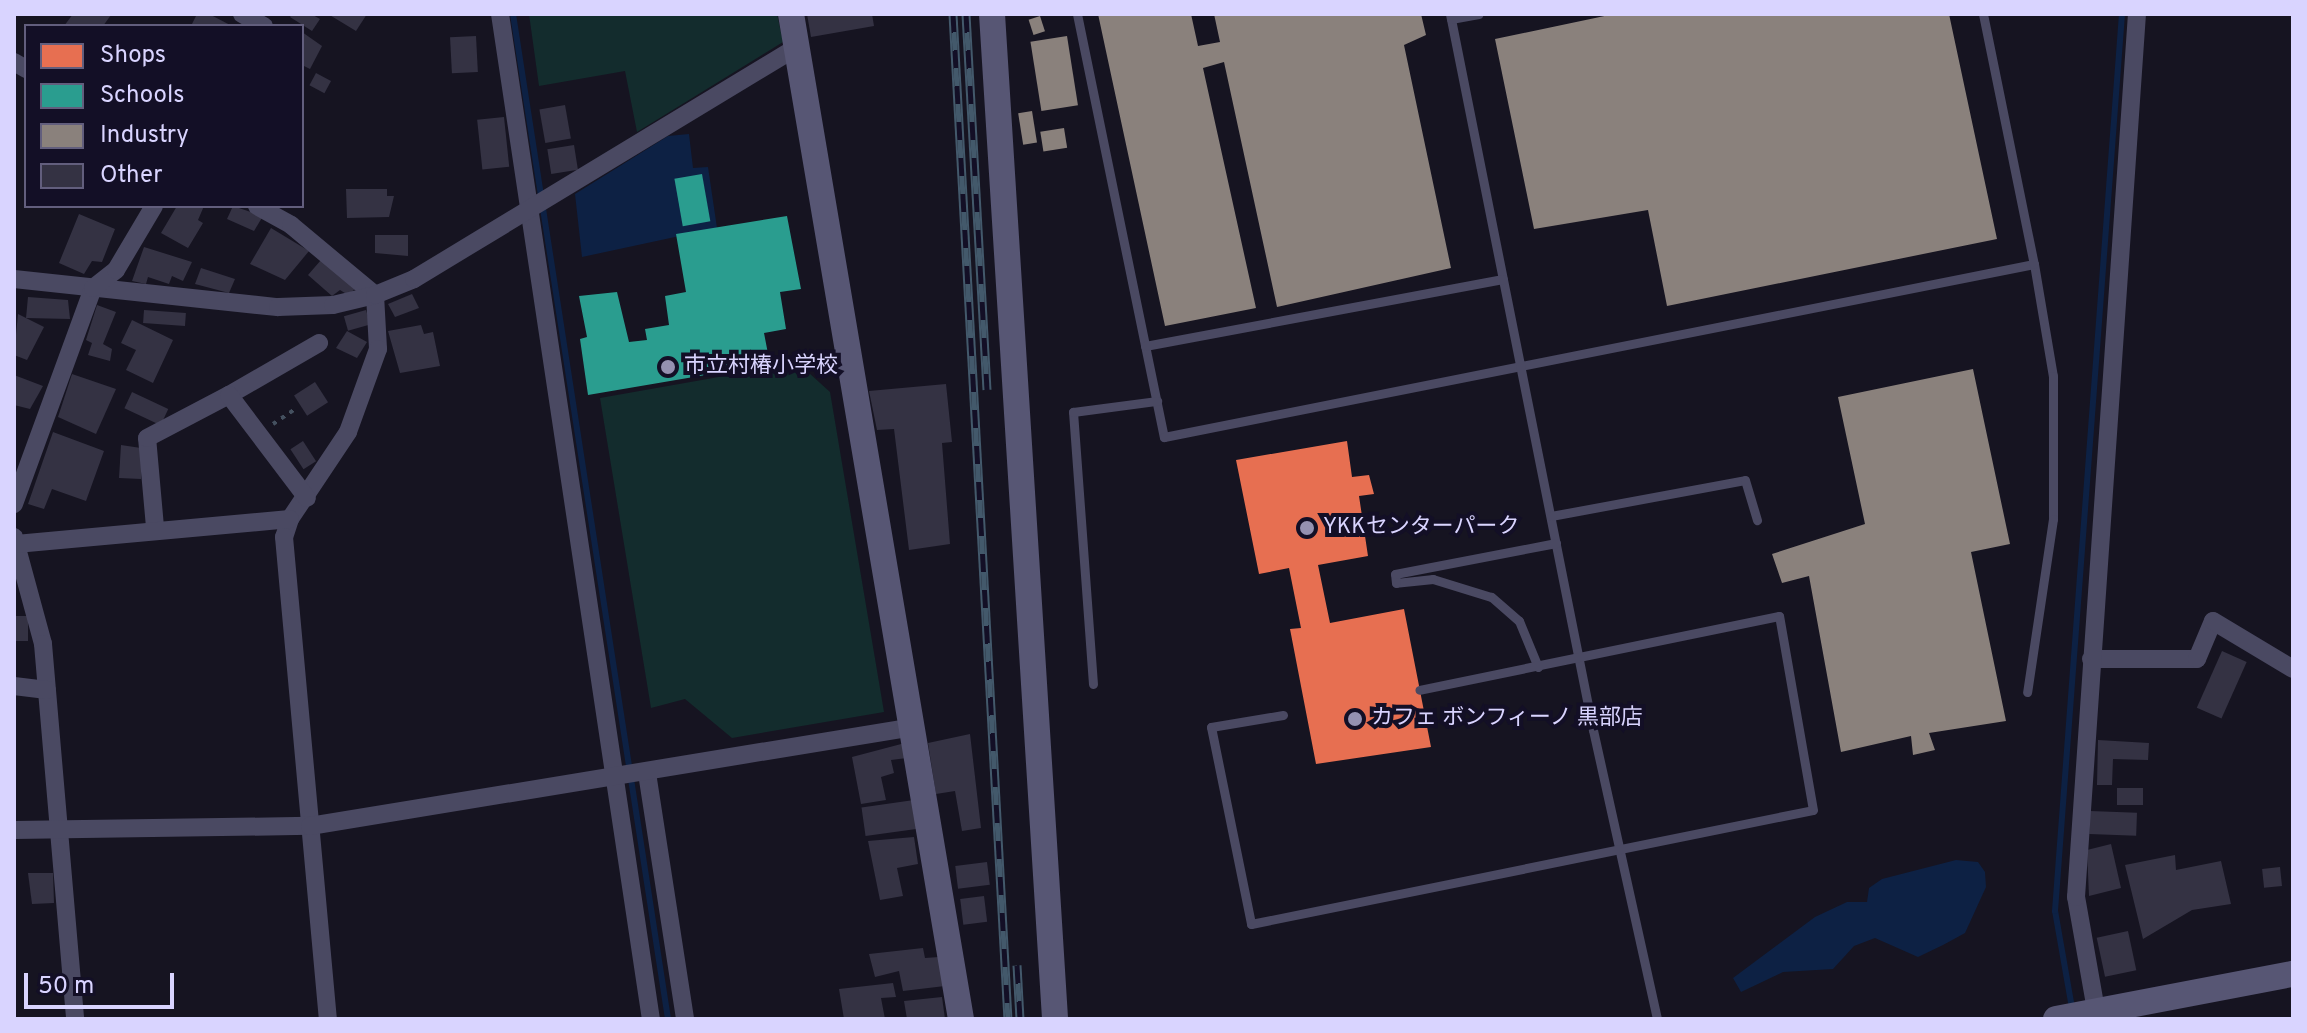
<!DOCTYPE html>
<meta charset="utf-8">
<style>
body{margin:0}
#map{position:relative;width:2307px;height:1033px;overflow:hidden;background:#161421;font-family:Overpass,"Noto Sans JP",sans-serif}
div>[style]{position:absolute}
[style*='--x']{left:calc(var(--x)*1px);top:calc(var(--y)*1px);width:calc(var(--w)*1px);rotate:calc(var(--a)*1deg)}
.green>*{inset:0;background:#132c2d}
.water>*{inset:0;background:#0d2144}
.shops>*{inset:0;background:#e76f51}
.schools>*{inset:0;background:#2a9d8f;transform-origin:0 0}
.industry>*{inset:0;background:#8a817c;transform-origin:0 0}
.stream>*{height:6px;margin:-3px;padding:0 3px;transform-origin:3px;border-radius:3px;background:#0d2144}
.building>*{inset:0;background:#343243;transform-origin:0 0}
.path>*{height:4px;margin-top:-2px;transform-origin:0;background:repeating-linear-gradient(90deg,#44505f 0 4px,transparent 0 10px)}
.lane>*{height:9px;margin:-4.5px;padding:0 4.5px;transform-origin:4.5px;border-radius:4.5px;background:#4a4962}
.street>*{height:18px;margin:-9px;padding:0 9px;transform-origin:9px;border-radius:9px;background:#4a4962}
.secondary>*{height:26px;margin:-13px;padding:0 13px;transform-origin:13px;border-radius:13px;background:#575674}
.rail>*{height:9px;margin-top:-4.5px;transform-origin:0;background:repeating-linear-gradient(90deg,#130f26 0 18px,#43596b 0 36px);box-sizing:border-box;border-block:2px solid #43596b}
.dots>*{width:22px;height:22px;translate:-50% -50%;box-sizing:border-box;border:4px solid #130f26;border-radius:50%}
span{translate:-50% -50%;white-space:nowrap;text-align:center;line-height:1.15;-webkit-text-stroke:8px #130f26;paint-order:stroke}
.poi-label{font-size:22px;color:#d9d4ff}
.left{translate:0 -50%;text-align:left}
.frame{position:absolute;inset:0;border:16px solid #d9d4ff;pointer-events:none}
.legend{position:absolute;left:24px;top:24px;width:280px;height:184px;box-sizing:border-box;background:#130f26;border:2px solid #625e7d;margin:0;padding:10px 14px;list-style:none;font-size:24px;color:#d9d4ff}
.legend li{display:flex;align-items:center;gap:16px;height:40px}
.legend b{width:40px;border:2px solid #625e7d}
.scale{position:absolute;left:24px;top:973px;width:150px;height:36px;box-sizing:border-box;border:4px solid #d9d4ff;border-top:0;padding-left:10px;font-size:24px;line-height:28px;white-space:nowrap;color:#d9d4ff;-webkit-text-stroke:6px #130f26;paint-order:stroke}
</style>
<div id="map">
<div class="green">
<div style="clip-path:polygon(529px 14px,777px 14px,783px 42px,637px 132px,625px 71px,539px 86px)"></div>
<div style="clip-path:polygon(798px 363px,830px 392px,884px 712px,732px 738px,685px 699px,651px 708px,600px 398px)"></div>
</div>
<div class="water">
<div style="clip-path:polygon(689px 134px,693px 168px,708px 167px,717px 228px,582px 257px,575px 194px,668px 136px)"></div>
<div style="clip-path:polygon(1956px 860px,1978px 862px,1985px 872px,1986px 887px,1965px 933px,1943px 945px,1918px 957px,1875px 938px,1854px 946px,1833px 969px,1783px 972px,1741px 992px,1733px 978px,1815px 917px,1847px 902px,1867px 902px,1869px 888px,1882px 879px)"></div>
</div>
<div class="shops">
<div style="clip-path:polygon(1347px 441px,1352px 477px,1369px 475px,1374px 494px,1359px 496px,1368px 556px,1318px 565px,1330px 623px,1404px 609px,1431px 747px,1316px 764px,1290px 629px,1301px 628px,1289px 568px,1259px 574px,1236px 460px)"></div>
</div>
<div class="schools">
<div style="left:702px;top:174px;width:48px;height:28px;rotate:80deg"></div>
<div style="clip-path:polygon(787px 216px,801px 289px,780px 292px,786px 329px,764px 333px,770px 364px,588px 395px,580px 339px,587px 337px,579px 296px,617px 292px,629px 342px,647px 340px,645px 329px,669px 325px,665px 296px,686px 292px,676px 234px)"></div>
</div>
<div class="industry">
<div style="clip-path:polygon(1098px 14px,1191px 14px,1198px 46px,1220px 42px,1214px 14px,1421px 14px,1426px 35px,1404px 45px,1451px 268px,1277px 307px,1224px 62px,1203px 68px,1256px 308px,1165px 326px)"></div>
<div style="clip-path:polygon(1614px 14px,1949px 14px,1997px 239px,1667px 306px,1648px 210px,1534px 229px,1495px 39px)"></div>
<div style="left:1040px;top:16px;width:16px;height:12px;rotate:72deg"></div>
<div style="left:1067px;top:36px;width:70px;height:37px;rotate:81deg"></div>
<div style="left:1032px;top:111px;width:32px;height:14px;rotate:81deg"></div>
<div style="left:1064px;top:128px;width:20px;height:24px;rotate:81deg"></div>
<div style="clip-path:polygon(1973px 369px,2010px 544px,1971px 552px,2006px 721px,1929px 733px,1935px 750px,1913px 755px,1911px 736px,1841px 752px,1809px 576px,1782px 583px,1772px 554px,1865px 524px,1838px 397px)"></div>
</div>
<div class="stream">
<div style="--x:513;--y:14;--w:1017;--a:81.23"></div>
<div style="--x:2072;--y:1008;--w:98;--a:-99.9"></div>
<div style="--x:2055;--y:911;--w:899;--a:-85.73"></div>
</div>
<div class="building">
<div style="clip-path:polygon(73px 14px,110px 14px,111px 15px,103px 26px,64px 26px)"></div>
<div style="clip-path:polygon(197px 14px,209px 14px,232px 26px,191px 26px)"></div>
<div style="clip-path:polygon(292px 14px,311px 14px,320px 19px,312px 31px,290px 17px)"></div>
<div style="clip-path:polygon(328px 14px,367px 14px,356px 31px)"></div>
<div style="clip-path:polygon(807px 14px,872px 14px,874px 26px,811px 37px)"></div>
<div style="clip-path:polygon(302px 32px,322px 46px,310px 69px,302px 65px)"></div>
<div style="left:476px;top:36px;width:36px;height:26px;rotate:87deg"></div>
<div style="left:316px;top:73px;width:17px;height:14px;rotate:28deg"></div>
<div style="left:565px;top:105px;width:34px;height:26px;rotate:80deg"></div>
<div style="left:504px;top:117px;width:50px;height:27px;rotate:84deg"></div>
<div style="left:574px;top:145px;width:25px;height:27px;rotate:81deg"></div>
<div style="clip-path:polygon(346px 189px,387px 189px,387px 196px,394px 196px,389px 217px,347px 218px)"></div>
<div style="clip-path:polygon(177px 206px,204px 206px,198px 220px,203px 223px,188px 248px,161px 233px)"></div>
<div style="clip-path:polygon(233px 206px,263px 216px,254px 231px,227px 219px)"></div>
<div style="clip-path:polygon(79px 214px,115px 229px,102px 262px,92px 261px,84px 274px,59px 263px)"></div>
<div style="clip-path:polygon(271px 228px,309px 251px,285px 280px,250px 264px)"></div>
<div style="clip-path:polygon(375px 235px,408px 235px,408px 256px,375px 253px)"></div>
<div style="clip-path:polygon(144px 247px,192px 262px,183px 281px,172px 276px,169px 284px,148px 277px,146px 284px,132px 281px)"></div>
<div style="clip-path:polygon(321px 260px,356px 288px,348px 295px,340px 290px,332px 296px,308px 275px)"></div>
<div style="clip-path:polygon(201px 268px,235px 279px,229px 293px,195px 284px)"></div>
<div style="clip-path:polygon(412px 294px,419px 308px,395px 317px,388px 304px)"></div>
<div style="clip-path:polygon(28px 297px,68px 300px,70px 319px,26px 318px)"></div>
<div style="clip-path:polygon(97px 305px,116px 312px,103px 344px,112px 349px,110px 361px,88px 355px,92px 343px,86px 340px)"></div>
<div style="left:144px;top:310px;width:42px;height:13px;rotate:4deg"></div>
<div style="left:366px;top:310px;width:15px;height:23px;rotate:74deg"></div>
<div style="clip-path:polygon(18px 314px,44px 327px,27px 360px,14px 355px)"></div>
<div style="clip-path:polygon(132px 320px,173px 340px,153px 383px,126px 370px,136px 350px,121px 343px)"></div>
<div style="clip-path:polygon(421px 325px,424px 334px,433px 332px,440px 366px,400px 373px,388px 331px)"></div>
<div style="clip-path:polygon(347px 331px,367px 342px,357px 358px,336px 348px)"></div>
<div style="clip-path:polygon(72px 374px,116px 389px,96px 434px,58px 417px)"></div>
<div style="clip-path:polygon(14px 375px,43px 386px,30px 409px,14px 405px)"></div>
<div style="left:315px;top:382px;width:24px;height:25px;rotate:57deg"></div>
<div style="clip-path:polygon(946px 384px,952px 442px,942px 443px,950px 544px,909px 550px,894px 429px,877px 430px,869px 391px)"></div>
<div style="left:132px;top:392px;width:40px;height:18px;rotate:25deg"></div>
<div style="clip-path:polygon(53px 432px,104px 451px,86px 501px,52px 489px,44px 509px,28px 504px)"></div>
<div style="left:303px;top:441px;width:24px;height:15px;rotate:57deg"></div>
<div style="clip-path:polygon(121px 445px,141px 448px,141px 479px,119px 478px)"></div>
<div style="left:14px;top:616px;width:14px;height:25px"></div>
<div style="left:2222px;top:651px;width:27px;height:62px;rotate:24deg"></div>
<div style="clip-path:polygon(970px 734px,981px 828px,962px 831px,955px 791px,936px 794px,928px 743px)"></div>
<div style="clip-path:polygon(2098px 740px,2149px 743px,2148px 760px,2113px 759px,2112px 785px,2097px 785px)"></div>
<div style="clip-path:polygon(905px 743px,907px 758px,891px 760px,894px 773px,881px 777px,886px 800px,861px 804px,852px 757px)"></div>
<div style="left:2117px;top:788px;width:26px;height:17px"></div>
<div style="left:914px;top:800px;width:29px;height:53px;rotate:82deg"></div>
<div style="left:2090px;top:811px;width:47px;height:23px;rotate:2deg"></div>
<div style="clip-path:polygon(914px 837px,918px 864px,897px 868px,903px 896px,880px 900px,868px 841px)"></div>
<div style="clip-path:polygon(2111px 844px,2121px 888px,2089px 896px,2087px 850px)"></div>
<div style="clip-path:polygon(2175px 855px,2176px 870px,2221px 861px,2231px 904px,2192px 910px,2143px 939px,2125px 865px)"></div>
<div style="left:987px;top:862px;width:23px;height:32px;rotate:83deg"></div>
<div style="left:2280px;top:867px;width:19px;height:18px;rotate:84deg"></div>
<div style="clip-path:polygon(28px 873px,53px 873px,54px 903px,32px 904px)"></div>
<div style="left:984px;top:896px;width:26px;height:24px;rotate:83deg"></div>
<div style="left:2128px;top:931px;width:40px;height:32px;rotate:78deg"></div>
<div style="clip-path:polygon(923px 948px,925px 958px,939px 957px,945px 986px,903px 991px,899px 971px,875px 977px,869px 954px)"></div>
<div style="clip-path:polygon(893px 983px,896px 997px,881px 998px,885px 1019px,844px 1019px,839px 989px)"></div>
<div style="clip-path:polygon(942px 997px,945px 1019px,907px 1019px,904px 1001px)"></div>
</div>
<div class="path">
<div style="--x:273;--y:424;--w:27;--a:-34"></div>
</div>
<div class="lane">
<div style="--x:1077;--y:14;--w:432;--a:78.4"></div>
<div style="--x:1164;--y:437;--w:887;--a:-11.25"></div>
<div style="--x:2034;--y:264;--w:114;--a:80.4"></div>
<div style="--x:2053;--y:376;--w:143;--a:90"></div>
<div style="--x:2053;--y:519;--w:175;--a:98.5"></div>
<div style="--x:1450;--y:14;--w:730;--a:78.71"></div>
<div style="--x:1593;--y:730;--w:296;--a:77.5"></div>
<div style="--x:1983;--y:14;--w:255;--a:78.5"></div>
<div style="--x:1451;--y:19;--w:28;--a:-10"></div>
<div style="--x:1145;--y:346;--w:364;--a:-10.6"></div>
<div style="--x:1551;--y:516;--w:197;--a:-10.5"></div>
<div style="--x:1745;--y:480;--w:42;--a:73.3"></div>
<div style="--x:1538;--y:667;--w:50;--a:-112.4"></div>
<div style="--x:1519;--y:621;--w:37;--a:-139"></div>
<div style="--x:1491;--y:597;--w:61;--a:-162.8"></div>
<div style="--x:1433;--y:579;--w:37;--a:174"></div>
<div style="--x:1396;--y:583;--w:9;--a:-96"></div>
<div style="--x:1395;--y:574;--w:164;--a:-10.9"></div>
<div style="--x:1093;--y:684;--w:273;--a:-94.2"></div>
<div style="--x:1073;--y:412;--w:85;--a:-7.5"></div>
<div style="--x:1283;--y:715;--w:73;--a:170.5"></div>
<div style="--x:1211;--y:727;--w:201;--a:78.5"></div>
<div style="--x:1251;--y:924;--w:573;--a:-11.47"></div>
<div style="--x:1813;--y:810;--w:197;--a:-99.9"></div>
<div style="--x:1779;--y:616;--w:367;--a:168.4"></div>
</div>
<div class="street">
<div style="--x:242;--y:14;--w:25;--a:29"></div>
<div style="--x:500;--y:14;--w:1016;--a:81.46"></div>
<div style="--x:14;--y:62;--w:14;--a:30"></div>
<div style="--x:257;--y:206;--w:39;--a:29"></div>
<div style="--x:291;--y:225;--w:109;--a:39.8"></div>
<div style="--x:375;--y:295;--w:54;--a:86.8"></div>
<div style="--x:378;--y:349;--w:88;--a:109.9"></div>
<div style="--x:348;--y:432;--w:105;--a:123.7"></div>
<div style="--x:290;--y:519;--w:19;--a:108"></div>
<div style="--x:284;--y:537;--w:484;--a:84.8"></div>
<div style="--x:14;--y:279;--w:265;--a:6.1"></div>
<div style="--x:278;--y:307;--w:55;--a:-2.1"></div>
<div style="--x:333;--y:305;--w:43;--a:-13.4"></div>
<div style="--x:375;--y:295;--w:42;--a:-22.3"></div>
<div style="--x:414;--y:279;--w:446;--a:-31.2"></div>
<div style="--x:229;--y:395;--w:104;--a:-30"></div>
<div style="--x:14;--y:504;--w:230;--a:-69.9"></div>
<div style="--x:93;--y:288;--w:29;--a:-38"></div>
<div style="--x:116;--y:270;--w:74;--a:-59.3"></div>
<div style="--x:155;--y:527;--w:89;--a:-95.1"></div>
<div style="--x:147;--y:438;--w:93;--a:-27.7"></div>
<div style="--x:229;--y:395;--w:129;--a:52.9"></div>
<div style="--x:14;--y:537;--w:111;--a:74.8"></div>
<div style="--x:43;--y:644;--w:376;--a:85.1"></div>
<div style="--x:16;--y:544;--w:275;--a:-5.2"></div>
<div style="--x:2091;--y:659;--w:106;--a:0"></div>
<div style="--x:2197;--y:659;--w:41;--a:-67.2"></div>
<div style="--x:2213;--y:621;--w:93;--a:31"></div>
<div style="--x:14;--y:686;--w:33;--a:7"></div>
<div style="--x:647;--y:773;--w:249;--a:81.2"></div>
<div style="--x:14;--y:830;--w:296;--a:-0.8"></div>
<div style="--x:310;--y:826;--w:611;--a:-9.32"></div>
<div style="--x:2096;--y:1010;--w:115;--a:-100"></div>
<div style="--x:2076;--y:897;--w:885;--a:-86.05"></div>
</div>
<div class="secondary">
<div style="--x:791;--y:14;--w:1019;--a:80.4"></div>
<div style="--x:992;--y:14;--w:1007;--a:86.41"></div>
<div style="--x:2056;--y:1019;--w:241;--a:-10.8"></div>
</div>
<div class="rail">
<div style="--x:953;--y:14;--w:1007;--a:86.87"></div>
<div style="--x:966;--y:14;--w:376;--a:86.8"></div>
<div style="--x:1017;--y:965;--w:54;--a:86.8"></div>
</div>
<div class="dots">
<div style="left:668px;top:367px;background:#9591b1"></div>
<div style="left:1307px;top:528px;background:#9591b1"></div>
<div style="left:1355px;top:719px;background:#9591b1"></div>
</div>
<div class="poi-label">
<span class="left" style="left:684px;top:367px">市立村椿小学校</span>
<span class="left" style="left:1323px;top:528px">YKKセンターパーク</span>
<span class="left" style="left:1371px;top:719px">カフェ ボンフィーノ 黒部店</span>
</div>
<div class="frame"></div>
<ul class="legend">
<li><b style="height:22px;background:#e76f51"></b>Shops</li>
<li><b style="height:22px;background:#2a9d8f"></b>Schools</li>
<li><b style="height:22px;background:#8a817c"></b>Industry</li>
<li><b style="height:22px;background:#343243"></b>Other</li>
</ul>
<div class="scale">50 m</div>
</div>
